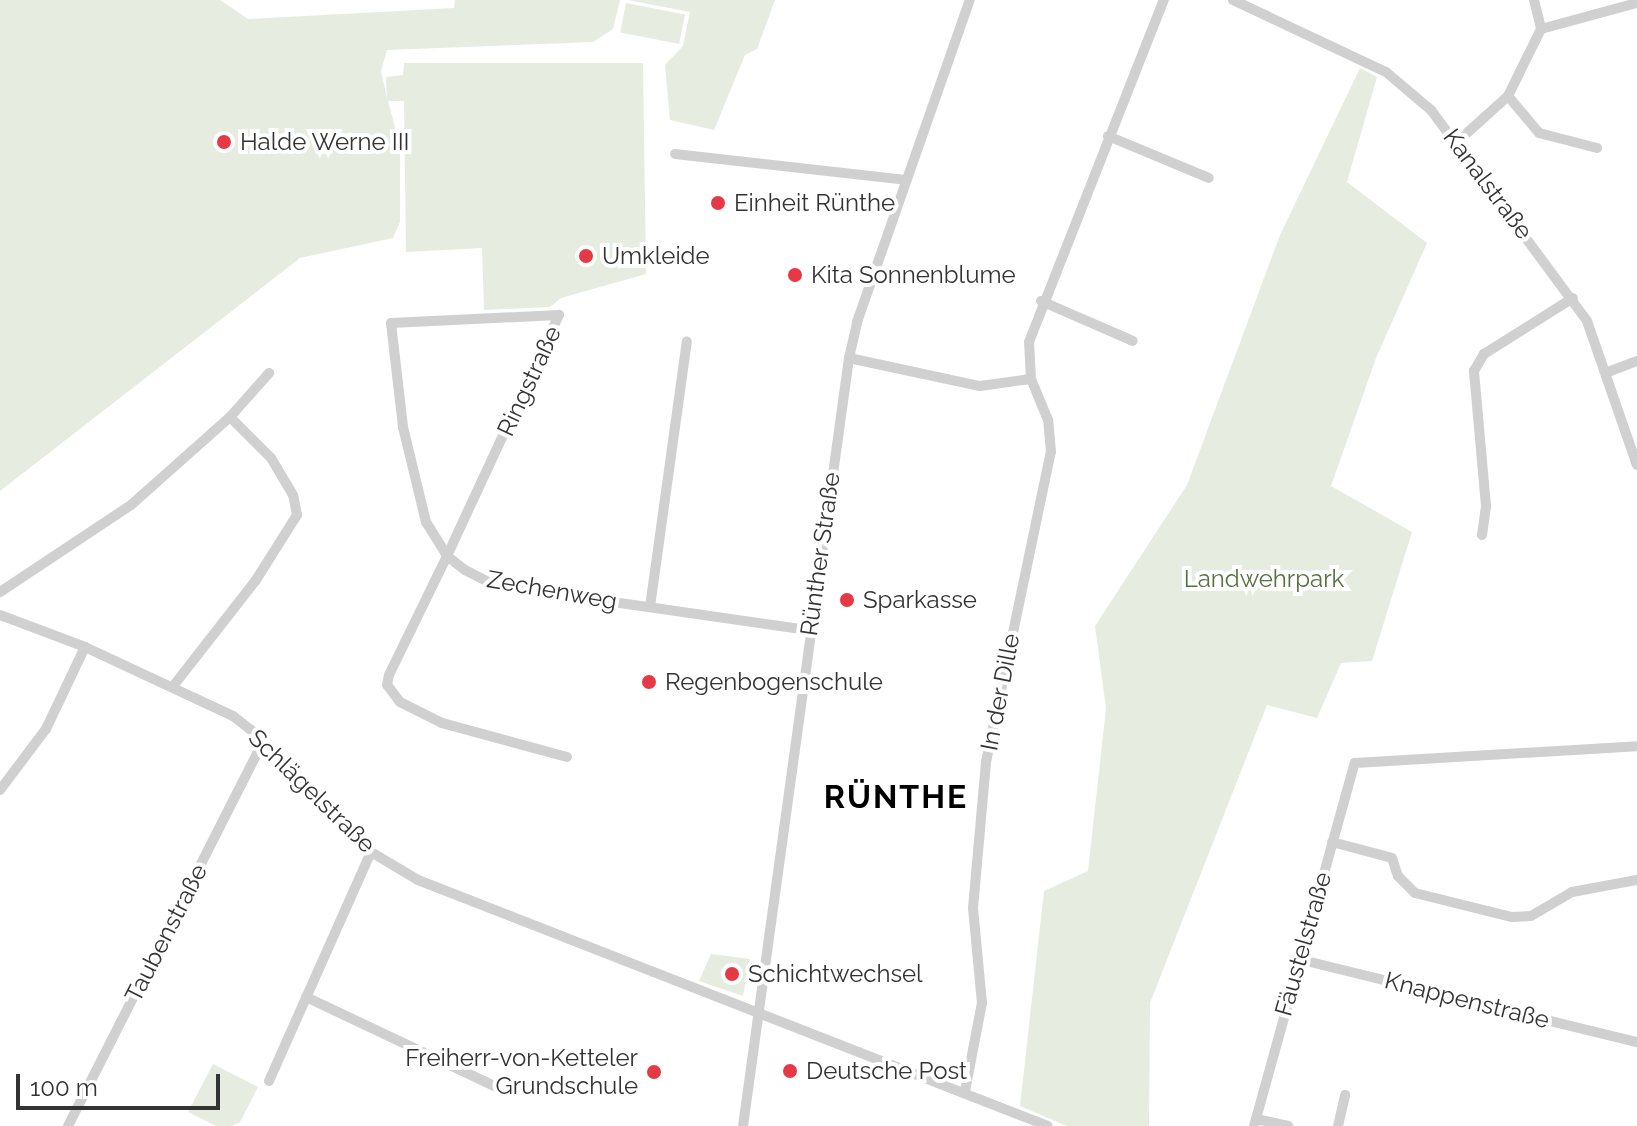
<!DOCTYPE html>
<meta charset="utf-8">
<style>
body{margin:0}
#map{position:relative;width:1637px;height:1126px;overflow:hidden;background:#fff;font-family:Raleway,sans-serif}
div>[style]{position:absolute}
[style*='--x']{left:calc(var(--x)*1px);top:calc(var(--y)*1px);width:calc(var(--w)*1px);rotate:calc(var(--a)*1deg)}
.green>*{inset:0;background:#e6ecdf;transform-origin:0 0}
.minor>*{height:10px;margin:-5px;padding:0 5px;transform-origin:5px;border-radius:5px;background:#d0d0d0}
.dots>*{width:22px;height:22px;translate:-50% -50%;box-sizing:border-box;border:4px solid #fff;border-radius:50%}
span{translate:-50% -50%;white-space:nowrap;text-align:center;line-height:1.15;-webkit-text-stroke:8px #fff;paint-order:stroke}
.poi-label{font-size:24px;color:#333}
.left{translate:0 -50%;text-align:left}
.right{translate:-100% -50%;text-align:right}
.street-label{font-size:24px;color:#333}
.park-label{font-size:24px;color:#56703f}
.district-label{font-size:32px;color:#000;font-weight:700;letter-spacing:2px}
.scale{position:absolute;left:16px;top:1074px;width:204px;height:36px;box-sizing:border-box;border:4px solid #333;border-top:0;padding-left:10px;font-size:24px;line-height:28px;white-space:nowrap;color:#333;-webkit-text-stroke:6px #fff;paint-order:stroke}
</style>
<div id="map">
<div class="green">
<div style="clip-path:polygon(0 0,220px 0,248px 19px,454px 8px,455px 0,620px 0,613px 29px,593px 42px,387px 50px,381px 71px,387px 98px,386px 77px,403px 75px,404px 63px,643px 63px,646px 274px,561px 298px,550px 307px,484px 310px,482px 248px,406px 252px,404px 101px,388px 101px,400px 146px,400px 222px,393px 238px,300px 258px,0 491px)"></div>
<div style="clip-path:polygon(628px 0,775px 0,757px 49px,745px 55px,714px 130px,670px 120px,665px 65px,683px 46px,690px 12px)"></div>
<div style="left:626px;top:3px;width:60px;height:30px;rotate:11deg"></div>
<div style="clip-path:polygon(1360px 68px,1377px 77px,1347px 182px,1427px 243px,1376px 358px,1331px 486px,1412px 532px,1372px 661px,1341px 663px,1317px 718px,1267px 705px,1150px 1003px,1149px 1126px,1067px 1126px,1020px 1106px,1044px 891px,1088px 871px,1106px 708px,1095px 626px,1187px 485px,1280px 235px)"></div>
<div style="clip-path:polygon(711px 954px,750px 959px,743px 996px,699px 981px)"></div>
<div style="clip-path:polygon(213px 1064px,258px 1087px,240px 1122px,231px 1126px,216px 1126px,188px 1112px)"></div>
</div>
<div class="minor">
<div style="--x:1233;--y:0;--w:169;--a:25.2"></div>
<div style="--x:1386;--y:72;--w:59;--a:40.2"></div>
<div style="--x:1431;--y:110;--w:262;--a:53.5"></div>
<div style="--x:1587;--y:321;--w:152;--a:70.9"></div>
<div style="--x:1534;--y:0;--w:30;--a:76"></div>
<div style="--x:1508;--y:96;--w:48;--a:50"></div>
<div style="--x:1539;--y:133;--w:60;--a:14.5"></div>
<div style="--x:1108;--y:136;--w:109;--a:22.6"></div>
<div style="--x:1457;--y:142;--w:69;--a:-42"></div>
<div style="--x:1508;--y:96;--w:75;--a:-63.8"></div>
<div style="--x:1541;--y:29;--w:99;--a:-15.2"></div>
<div style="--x:675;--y:154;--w:232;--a:6.4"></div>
<div style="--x:1041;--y:301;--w:100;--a:23.5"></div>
<div style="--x:849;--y:358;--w:134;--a:12.1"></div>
<div style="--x:980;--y:386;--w:51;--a:-7.8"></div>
<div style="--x:1608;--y:372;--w:31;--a:-21"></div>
<div style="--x:1482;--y:535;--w:29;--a:-82"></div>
<div style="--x:1486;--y:506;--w:136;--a:-95.1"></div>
<div style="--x:1474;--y:371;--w:20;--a:-60"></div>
<div style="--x:1484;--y:354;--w:105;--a:-32.2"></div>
<div style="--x:0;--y:592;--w:157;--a:-33.6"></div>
<div style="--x:131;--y:505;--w:132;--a:-41.6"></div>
<div style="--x:230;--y:417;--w:59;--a:-48.4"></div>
<div style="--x:650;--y:607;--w:268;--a:-82.1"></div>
<div style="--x:0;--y:615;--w:91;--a:20.6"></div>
<div style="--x:85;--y:647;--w:163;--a:25"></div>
<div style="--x:233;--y:716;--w:39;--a:38"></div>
<div style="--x:264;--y:740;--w:155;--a:46.3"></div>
<div style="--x:371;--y:852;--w:55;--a:30.8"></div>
<div style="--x:418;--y:880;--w:676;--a:21.33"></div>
<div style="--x:174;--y:685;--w:133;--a:-52"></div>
<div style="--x:256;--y:580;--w:77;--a:-57.8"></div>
<div style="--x:297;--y:515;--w:20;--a:-101"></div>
<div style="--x:293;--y:495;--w:43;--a:-120.7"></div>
<div style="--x:271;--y:458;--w:58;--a:-135"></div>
<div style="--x:567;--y:757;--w:130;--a:-164.8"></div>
<div style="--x:442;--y:723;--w:47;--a:-153.4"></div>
<div style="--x:400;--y:702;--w:21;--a:-127"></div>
<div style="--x:387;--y:685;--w:10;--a:-79"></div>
<div style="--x:389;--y:675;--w:132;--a:-64"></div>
<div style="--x:447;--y:556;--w:266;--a:-65.1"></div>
<div style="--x:559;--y:315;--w:168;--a:177.3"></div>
<div style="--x:391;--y:323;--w:105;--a:83.4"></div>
<div style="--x:403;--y:427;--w:98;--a:76.4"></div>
<div style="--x:426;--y:522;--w:40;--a:58"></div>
<div style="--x:447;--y:556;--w:23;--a:38"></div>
<div style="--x:465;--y:570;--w:34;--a:27"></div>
<div style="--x:495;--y:585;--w:316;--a:8.2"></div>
<div style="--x:0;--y:790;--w:76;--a:-53"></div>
<div style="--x:46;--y:729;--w:91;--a:-64.6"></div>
<div style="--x:1332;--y:842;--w:62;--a:14.9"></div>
<div style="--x:1392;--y:858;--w:19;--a:72"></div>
<div style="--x:1398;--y:876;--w:24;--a:45"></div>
<div style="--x:1415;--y:893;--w:100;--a:13.9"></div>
<div style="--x:1512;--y:917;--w:19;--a:-3"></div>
<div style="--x:1531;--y:916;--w:48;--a:-30.3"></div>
<div style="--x:1572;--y:892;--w:66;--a:-10.5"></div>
<div style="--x:1298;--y:959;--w:349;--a:13.8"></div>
<div style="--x:306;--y:997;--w:222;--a:25.3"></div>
<div style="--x:269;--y:1081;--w:251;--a:-66"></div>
<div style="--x:965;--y:1091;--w:90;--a:-79.1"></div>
<div style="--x:982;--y:1003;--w:95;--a:-95.4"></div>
<div style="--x:973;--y:908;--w:147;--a:-84.9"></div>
<div style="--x:986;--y:762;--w:317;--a:-78.2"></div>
<div style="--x:1051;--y:452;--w:32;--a:-95"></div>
<div style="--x:1048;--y:420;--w:44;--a:-112.5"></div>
<div style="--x:1031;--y:379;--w:37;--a:-93"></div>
<div style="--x:1029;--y:342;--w:368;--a:-68.5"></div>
<div style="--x:1256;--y:1119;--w:33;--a:12"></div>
<div style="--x:68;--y:1126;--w:433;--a:-63.1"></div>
<div style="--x:743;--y:1126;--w:775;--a:-82.14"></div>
<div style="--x:849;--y:358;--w:37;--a:-77"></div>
<div style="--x:857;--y:322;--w:341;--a:-70.7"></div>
<div style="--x:1254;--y:1126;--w:377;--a:-74.5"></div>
<div style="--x:1355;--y:763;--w:283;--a:-3.4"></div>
<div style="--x:1338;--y:1126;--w:32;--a:-77"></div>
</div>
<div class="dots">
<div style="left:224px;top:142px;background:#e63946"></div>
<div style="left:718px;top:203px;background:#e63946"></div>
<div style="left:586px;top:256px;background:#e63946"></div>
<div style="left:795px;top:275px;background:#e63946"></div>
<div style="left:847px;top:600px;background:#e63946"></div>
<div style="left:649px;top:682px;background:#e63946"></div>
<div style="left:732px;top:974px;background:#e63946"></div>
<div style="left:790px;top:1071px;background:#e63946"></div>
<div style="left:654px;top:1072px;background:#e63946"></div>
</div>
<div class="poi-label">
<span class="left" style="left:240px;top:142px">Halde Werne III</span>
<span class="left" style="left:734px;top:203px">Einheit Rünthe</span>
<span class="left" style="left:602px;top:256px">Umkleide</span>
<span class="left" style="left:811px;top:275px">Kita Sonnenblume</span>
<span class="left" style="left:863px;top:600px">Sparkasse</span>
<span class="left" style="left:665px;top:682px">Regenbogenschule</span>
<span class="left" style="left:748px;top:974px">Schichtwechsel</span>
<span class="right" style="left:638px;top:1072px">Freiherr-von-Ketteler<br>Grundschule</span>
<span class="left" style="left:806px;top:1071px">Deutsche Post</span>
</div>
<div class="street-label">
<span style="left:1488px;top:184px;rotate:53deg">Kanalstraße</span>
<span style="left:529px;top:381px;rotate:-65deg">Ringstraße</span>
<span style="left:820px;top:554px;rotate:-82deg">Rünther Straße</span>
<span style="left:552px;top:590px;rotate:10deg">Zechenweg</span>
<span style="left:1000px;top:692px;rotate:-79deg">In der Dille</span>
<span style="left:312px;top:791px;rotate:44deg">Schlägelstraße</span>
<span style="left:166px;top:933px;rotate:-63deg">Taubenstraße</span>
<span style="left:1303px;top:944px;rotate:-74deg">Fäustelstraße</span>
<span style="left:1467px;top:1000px;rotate:14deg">Knappenstraße</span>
</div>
<div class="park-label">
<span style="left:1264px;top:579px">Landwehrpark</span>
</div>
<div class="district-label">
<span style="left:896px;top:797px">RÜNTHE</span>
</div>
<div class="scale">100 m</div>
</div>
